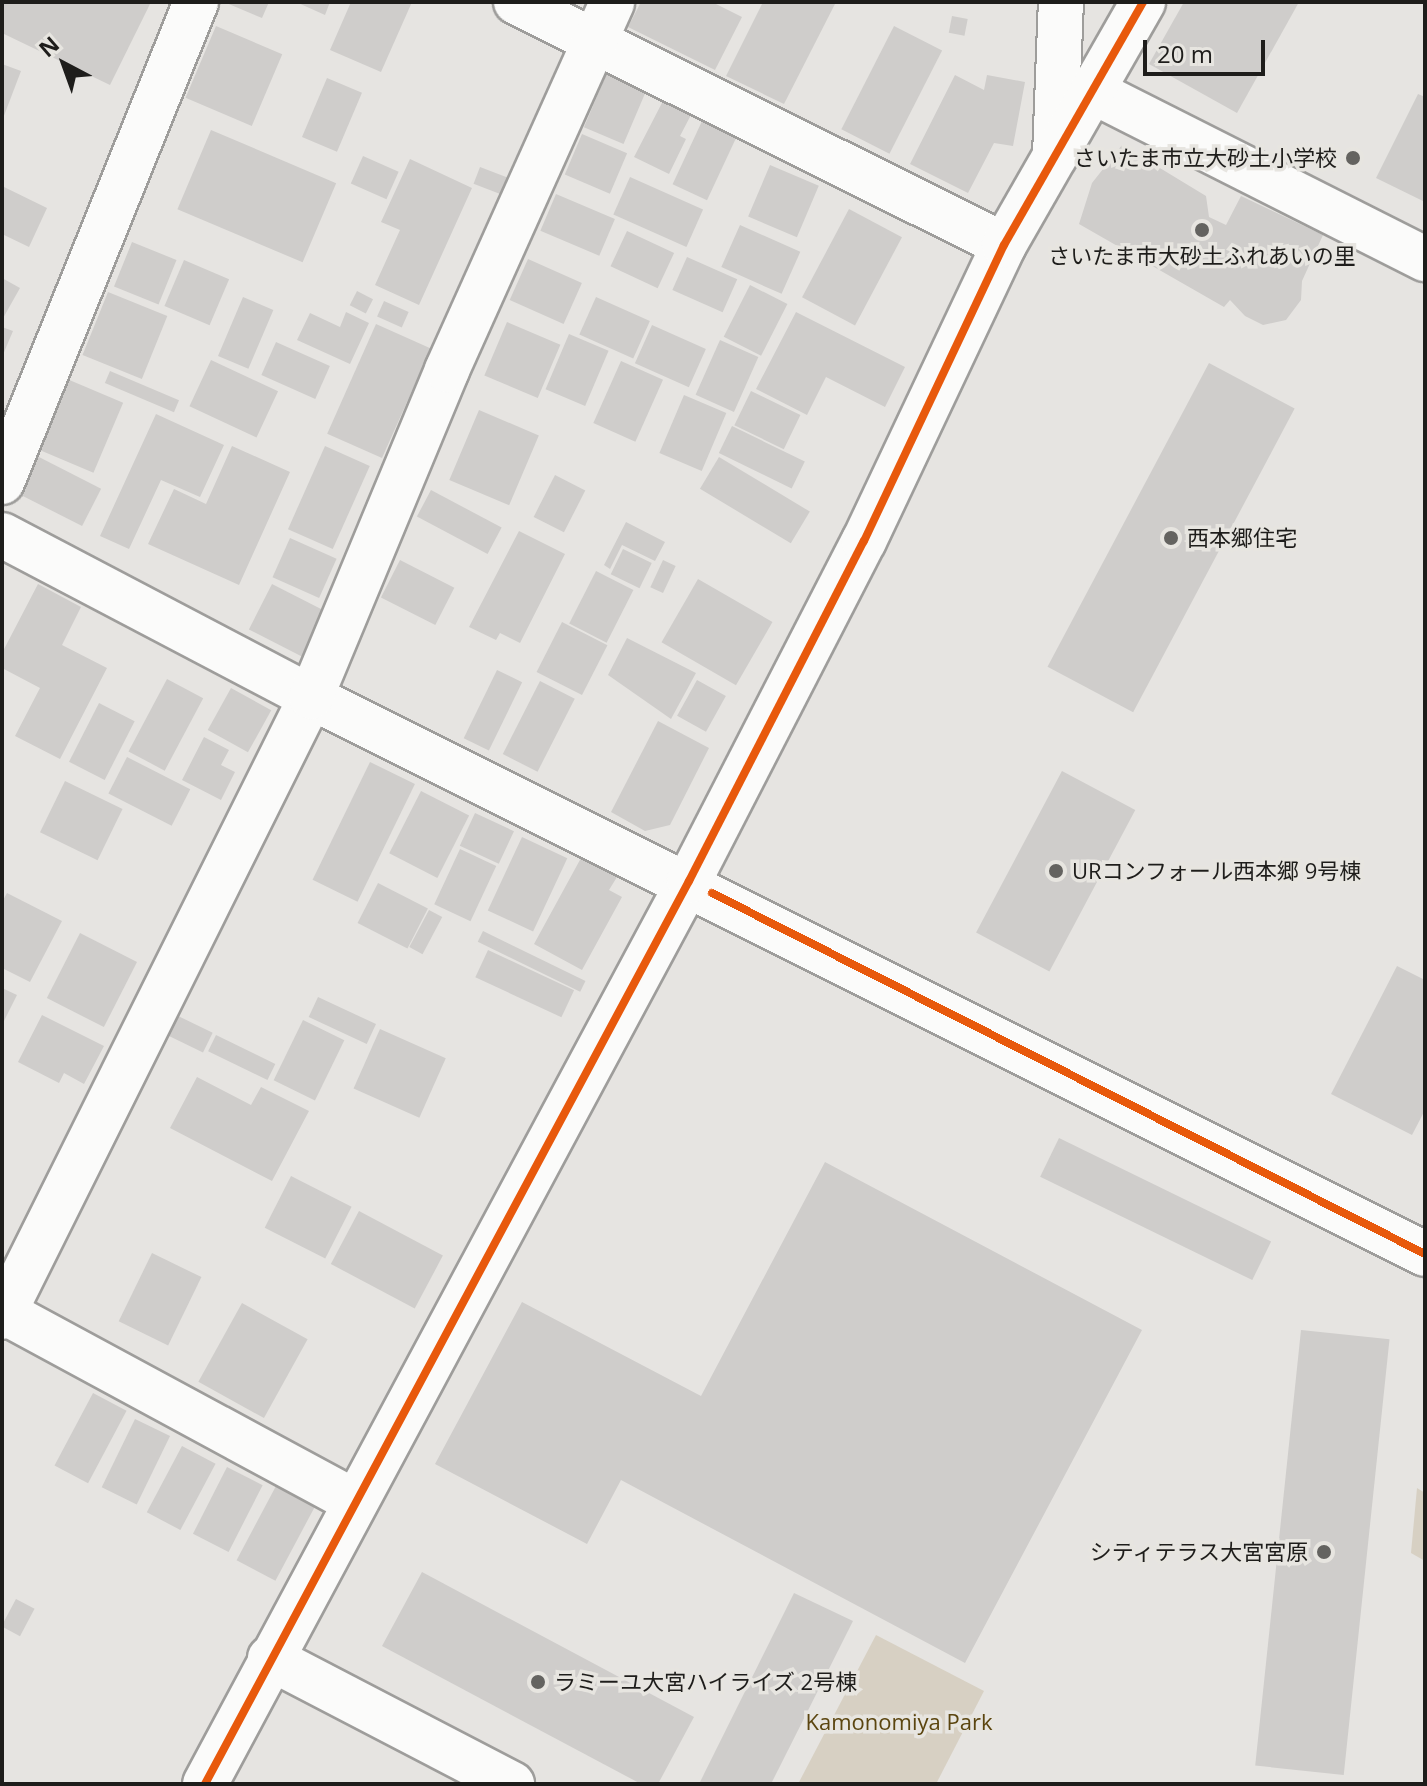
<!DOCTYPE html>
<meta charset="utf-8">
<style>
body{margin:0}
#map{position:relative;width:1427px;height:1786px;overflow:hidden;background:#e6e4e1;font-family:"Open Sans","Noto Sans JP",sans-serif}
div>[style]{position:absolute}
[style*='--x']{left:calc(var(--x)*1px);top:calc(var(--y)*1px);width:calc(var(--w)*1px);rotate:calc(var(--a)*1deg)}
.green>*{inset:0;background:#d7d0c3}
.building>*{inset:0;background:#cfcdcb;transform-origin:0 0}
.roads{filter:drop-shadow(2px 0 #9e9d9b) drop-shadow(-2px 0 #9e9d9b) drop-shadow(0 2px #9e9d9b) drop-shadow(0 -2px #9e9d9b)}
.minor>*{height:44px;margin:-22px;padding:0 22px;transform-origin:22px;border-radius:22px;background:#fbfbfa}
.cycleway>*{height:8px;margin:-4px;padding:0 4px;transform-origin:4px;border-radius:4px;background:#e8590c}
.dots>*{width:22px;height:22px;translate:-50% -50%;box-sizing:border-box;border:4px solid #e7e5e0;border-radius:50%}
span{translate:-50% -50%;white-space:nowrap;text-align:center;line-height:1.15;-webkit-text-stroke:7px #e7e5e0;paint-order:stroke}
.poi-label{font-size:22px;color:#1e1d1b}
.right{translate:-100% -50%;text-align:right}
.left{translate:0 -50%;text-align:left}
.park-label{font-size:22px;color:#5b450f}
.frame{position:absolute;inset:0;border:4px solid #1e1d1b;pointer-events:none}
.north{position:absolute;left:24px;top:24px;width:80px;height:80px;-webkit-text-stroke:6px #e7e5e0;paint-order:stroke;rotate:319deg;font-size:22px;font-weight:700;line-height:32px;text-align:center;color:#1e1d1b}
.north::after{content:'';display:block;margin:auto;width:28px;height:36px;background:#1e1d1b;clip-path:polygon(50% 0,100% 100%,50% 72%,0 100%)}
.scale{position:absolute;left:1143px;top:40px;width:122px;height:36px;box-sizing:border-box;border:4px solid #1e1d1b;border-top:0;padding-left:10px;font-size:24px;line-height:28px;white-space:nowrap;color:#1e1d1b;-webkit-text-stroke:6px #e7e5e0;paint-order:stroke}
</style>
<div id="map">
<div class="green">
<div style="clip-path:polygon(1417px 1488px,1425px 1493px,1425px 1561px,1411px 1553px)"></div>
<div style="clip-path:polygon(876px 1635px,984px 1691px,936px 1784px,798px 1784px)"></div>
</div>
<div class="building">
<div style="clip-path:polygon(2px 2px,151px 2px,110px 85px,2px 33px)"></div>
<div style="clip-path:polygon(224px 2px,269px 2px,262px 18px)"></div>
<div style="clip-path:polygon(296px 2px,330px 2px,325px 15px)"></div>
<div style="clip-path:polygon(351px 2px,412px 2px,381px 72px,330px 50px)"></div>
<div style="clip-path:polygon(641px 2px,712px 2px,742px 17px,715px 70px,628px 27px)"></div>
<div style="clip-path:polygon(763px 2px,836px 2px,784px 104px,726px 76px)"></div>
<div style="clip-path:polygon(1184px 2px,1299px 2px,1237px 113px,1149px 64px)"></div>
<div style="left:952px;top:16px;width:16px;height:17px;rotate:11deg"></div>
<div style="left:216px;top:26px;width:72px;height:78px;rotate:23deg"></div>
<div style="left:894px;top:26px;width:54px;height:116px;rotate:27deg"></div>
<div style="clip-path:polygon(2px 64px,21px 71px,2px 121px)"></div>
<div style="left:607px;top:73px;width:43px;height:59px;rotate:23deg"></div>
<div style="clip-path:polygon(955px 75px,984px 90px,987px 75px,1025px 82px,1013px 146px,994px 143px,968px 193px,910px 164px)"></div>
<div style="left:327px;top:78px;width:38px;height:64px;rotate:23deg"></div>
<div style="clip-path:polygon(1418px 94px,1425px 97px,1425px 202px,1376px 178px)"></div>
<div style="clip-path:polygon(664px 99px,692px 113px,680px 136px,686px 139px,669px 174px,634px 157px)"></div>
<div style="left:703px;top:119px;width:38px;height:72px;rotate:25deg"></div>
<div style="left:211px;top:130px;width:136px;height:86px;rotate:23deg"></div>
<div style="left:582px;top:134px;width:49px;height:44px;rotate:23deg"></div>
<div style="clip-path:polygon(1122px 145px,1206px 196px,1209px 217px,1226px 225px,1241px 196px,1323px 235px,1302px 281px,1301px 300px,1286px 320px,1263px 325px,1245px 316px,1230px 300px,1224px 307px,1079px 224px,1092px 183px)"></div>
<div style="left:363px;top:156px;width:39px;height:30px;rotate:24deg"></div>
<div style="clip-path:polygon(410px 159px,472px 188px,419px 305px,375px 285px,400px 230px,381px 222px)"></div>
<div style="left:770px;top:165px;width:53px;height:56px;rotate:23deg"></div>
<div style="left:480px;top:167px;width:40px;height:18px;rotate:21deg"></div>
<div style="left:630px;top:177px;width:80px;height:41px;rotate:24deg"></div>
<div style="clip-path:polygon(2px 186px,47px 208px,29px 247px,2px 234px)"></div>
<div style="left:556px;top:194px;width:64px;height:40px;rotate:23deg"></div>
<div style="left:849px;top:209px;width:60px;height:100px;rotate:28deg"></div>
<div style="left:740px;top:225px;width:66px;height:46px;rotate:24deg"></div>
<div style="left:627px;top:231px;width:52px;height:39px;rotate:25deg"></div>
<div style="left:132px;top:242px;width:48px;height:48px;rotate:22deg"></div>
<div style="left:687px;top:257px;width:55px;height:36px;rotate:24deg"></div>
<div style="left:528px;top:259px;width:59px;height:45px;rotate:24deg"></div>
<div style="left:184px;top:260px;width:49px;height:50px;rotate:23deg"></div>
<div style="clip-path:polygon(2px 278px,20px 288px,2px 320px)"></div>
<div style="left:750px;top:285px;width:42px;height:58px;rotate:27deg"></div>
<div style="left:357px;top:291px;width:18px;height:16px;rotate:27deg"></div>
<div style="left:108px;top:292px;width:64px;height:68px;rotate:22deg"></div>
<div style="left:243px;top:297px;width:33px;height:64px;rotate:23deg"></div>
<div style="left:596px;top:297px;width:59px;height:41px;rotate:24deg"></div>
<div style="left:384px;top:301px;width:27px;height:17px;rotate:24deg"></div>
<div style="clip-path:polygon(346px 312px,369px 323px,350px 364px,297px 340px,310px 313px,340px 327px)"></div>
<div style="clip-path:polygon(796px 312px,905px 367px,885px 407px,826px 377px,807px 415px,756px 389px)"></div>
<div style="left:507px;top:322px;width:58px;height:58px;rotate:23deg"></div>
<div style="left:376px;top:324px;width:60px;height:120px;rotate:24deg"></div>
<div style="left:652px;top:325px;width:59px;height:42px;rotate:24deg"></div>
<div style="clip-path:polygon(2px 327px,13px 331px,2px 357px)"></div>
<div style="left:569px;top:334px;width:43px;height:60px;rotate:23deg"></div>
<div style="left:720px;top:340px;width:42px;height:60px;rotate:24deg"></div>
<div style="left:276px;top:342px;width:59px;height:36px;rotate:24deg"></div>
<div style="left:211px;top:360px;width:74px;height:51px;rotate:25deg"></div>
<div style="left:621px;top:361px;width:46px;height:68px;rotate:24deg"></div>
<div style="left:1209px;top:363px;width:97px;height:344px;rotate:28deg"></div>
<div style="left:110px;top:371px;width:75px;height:13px;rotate:23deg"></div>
<div style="left:67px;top:379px;width:61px;height:76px;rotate:23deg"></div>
<div style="left:751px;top:391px;width:55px;height:38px;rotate:26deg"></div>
<div style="left:684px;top:395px;width:46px;height:63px;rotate:23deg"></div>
<div style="left:479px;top:410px;width:65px;height:76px;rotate:23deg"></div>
<div style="clip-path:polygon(156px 414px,224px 445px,200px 497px,161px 480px,129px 549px,100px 536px)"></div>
<div style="left:732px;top:426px;width:81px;height:30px;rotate:26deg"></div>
<div style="clip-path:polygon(232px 446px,290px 472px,239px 585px,148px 544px,174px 489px,206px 504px)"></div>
<div style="left:325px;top:446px;width:49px;height:91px;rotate:24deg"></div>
<div style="left:37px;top:456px;width:72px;height:42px;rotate:27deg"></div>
<div style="left:719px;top:457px;width:106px;height:37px;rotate:31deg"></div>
<div style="left:555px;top:475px;width:34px;height:47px;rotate:27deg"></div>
<div style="left:431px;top:490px;width:80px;height:30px;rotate:28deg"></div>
<div style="clip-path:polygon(626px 522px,665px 542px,655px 561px,622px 545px,610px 569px,604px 565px)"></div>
<div style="clip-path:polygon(519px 531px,565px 554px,520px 643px,500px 633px,496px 640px,469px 627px)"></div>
<div style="left:290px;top:538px;width:51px;height:43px;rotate:24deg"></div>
<div style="left:623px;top:549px;width:32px;height:28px;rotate:26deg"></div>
<div style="left:400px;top:560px;width:61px;height:42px;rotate:27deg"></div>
<div style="left:663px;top:560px;width:14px;height:30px;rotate:25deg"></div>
<div style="left:596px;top:571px;width:42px;height:59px;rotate:27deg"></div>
<div style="left:698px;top:579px;width:86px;height:73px;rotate:30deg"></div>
<div style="clip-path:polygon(38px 584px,81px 607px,62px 645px,107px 668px,60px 759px,15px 736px,40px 688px,2px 668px,2px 653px)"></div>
<div style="left:272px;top:584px;width:60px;height:51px;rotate:27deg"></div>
<div style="left:562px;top:622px;width:51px;height:56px;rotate:27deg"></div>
<div style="clip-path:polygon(627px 638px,696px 673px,671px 719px,608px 675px)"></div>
<div style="left:497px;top:670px;width:28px;height:76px;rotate:26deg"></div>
<div style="left:167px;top:679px;width:41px;height:82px;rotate:28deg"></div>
<div style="left:697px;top:680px;width:33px;height:41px;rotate:29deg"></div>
<div style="left:540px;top:681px;width:39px;height:82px;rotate:27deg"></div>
<div style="left:231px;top:688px;width:46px;height:48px;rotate:29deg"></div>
<div style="left:99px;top:703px;width:40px;height:66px;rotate:27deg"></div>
<div style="clip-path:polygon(658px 721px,709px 748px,670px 825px,645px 831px,611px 812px)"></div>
<div style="clip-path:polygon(204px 737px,229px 750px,221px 765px,235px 772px,221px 800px,182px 780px)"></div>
<div style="left:127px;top:757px;width:71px;height:41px;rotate:27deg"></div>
<div style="left:370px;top:762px;width:50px;height:131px;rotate:26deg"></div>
<div style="left:1062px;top:771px;width:83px;height:183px;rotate:28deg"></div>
<div style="left:65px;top:781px;width:64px;height:57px;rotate:26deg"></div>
<div style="left:421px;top:791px;width:54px;height:70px;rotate:27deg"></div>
<div style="left:475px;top:813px;width:43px;height:36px;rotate:25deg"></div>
<div style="left:522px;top:837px;width:50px;height:81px;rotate:25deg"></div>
<div style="left:460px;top:849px;width:40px;height:61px;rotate:25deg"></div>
<div style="clip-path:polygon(581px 858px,617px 877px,609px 890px,622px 897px,582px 970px,534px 944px)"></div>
<div style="left:378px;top:883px;width:56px;height:45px;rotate:27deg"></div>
<div style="clip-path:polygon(7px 893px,62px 921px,30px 982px,2px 968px,2px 902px)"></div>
<div style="left:429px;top:910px;width:15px;height:42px;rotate:28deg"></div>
<div style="left:483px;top:931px;width:114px;height:12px;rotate:26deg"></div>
<div style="left:80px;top:933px;width:64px;height:73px;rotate:27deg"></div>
<div style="left:488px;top:950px;width:95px;height:30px;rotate:25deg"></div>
<div style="clip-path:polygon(1397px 966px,1425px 980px,1425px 1110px,1412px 1135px,1331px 1094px)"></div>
<div style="clip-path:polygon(2px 988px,17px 995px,2px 1025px)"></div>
<div style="left:318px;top:997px;width:64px;height:22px;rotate:25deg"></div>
<div style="left:174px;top:1014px;width:43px;height:22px;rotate:26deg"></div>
<div style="clip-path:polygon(42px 1015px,104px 1046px,84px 1084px,64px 1073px,59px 1083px,18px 1062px)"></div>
<div style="left:303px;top:1020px;width:46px;height:67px;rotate:26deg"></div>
<div style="left:380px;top:1029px;width:72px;height:65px;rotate:24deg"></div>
<div style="left:216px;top:1035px;width:66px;height:18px;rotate:26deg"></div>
<div style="clip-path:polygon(197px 1077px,251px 1105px,261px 1087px,309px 1111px,272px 1181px,170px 1128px)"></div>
<div style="left:1059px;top:1138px;width:236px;height:43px;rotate:26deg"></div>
<div style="clip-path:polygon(825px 1162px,1142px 1330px,965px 1663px,621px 1480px,587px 1544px,435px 1464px,522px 1302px,701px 1396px)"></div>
<div style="left:291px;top:1176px;width:68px;height:58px;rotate:27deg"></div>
<div style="left:359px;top:1211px;width:95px;height:60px;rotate:28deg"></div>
<div style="left:152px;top:1253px;width:55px;height:76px;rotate:26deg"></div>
<div style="left:242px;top:1303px;width:75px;height:90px;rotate:29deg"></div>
<div style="left:1301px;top:1330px;width:89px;height:438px;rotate:6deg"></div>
<div style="left:93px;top:1393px;width:38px;height:82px;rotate:28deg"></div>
<div style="left:135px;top:1419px;width:39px;height:76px;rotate:26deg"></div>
<div style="left:182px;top:1446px;width:38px;height:75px;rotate:28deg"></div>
<div style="left:227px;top:1467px;width:40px;height:75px;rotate:27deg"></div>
<div style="left:276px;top:1486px;width:44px;height:84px;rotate:28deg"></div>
<div style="clip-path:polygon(422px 1572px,694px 1717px,658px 1784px,641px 1784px,382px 1646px)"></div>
<div style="clip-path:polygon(794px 1593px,853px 1621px,771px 1784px,699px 1784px)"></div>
<div style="left:16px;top:1599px;width:21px;height:31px;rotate:28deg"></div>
</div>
<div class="roads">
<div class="minor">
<div style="--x:516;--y:2;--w:545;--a:26.47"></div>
<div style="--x:1094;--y:92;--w:371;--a:26.8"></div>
<div style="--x:1055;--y:156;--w:154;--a:-87.8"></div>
<div style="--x:2;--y:482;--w:518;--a:-67.99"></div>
<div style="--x:2;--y:535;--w:349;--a:27.7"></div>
<div style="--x:311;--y:697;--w:1245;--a:26.57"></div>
<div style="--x:2;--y:1311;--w:401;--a:28.4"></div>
<div style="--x:2;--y:1317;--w:693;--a:-63.51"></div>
<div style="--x:311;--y:697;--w:354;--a:-67.4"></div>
<div style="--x:447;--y:370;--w:403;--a:-65.8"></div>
<div style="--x:270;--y:1658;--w:273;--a:27.5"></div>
<div style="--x:205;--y:1784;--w:1025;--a:-61.81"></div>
<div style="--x:689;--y:881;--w:382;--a:-62.8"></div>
<div style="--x:864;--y:541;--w:327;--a:-64.7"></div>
<div style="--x:1004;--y:245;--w:280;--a:-60.2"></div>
</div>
</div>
<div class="cycleway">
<div style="--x:712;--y:893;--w:799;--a:26.85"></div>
<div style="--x:205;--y:1784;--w:1025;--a:-61.81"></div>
<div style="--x:689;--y:881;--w:382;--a:-62.8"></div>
<div style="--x:864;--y:541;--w:327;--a:-64.7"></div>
<div style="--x:1004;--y:245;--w:280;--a:-60.2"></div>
</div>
<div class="dots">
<div style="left:1353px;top:158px;background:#646360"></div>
<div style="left:1202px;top:230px;background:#646360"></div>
<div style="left:1171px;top:538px;background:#646360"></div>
<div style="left:1056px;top:871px;background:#646360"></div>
<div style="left:1324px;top:1552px;background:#646360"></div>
<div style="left:538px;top:1682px;background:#646360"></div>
</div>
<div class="poi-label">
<span class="right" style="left:1337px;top:158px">さいたま市立大砂土小学校</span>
<span style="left:1202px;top:256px">さいたま市大砂土ふれあいの里</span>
<span class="left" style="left:1187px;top:538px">西本郷住宅</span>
<span class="left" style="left:1072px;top:871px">URコンフォール西本郷 9号棟</span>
<span class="right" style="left:1308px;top:1552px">シティテラス大宮宮原</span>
<span class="left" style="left:554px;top:1682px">ラミーユ大宮ハイライズ 2号棟</span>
</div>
<div class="park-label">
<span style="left:899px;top:1722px">Kamonomiya Park</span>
</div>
<div class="frame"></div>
<div class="north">N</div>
<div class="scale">20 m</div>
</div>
